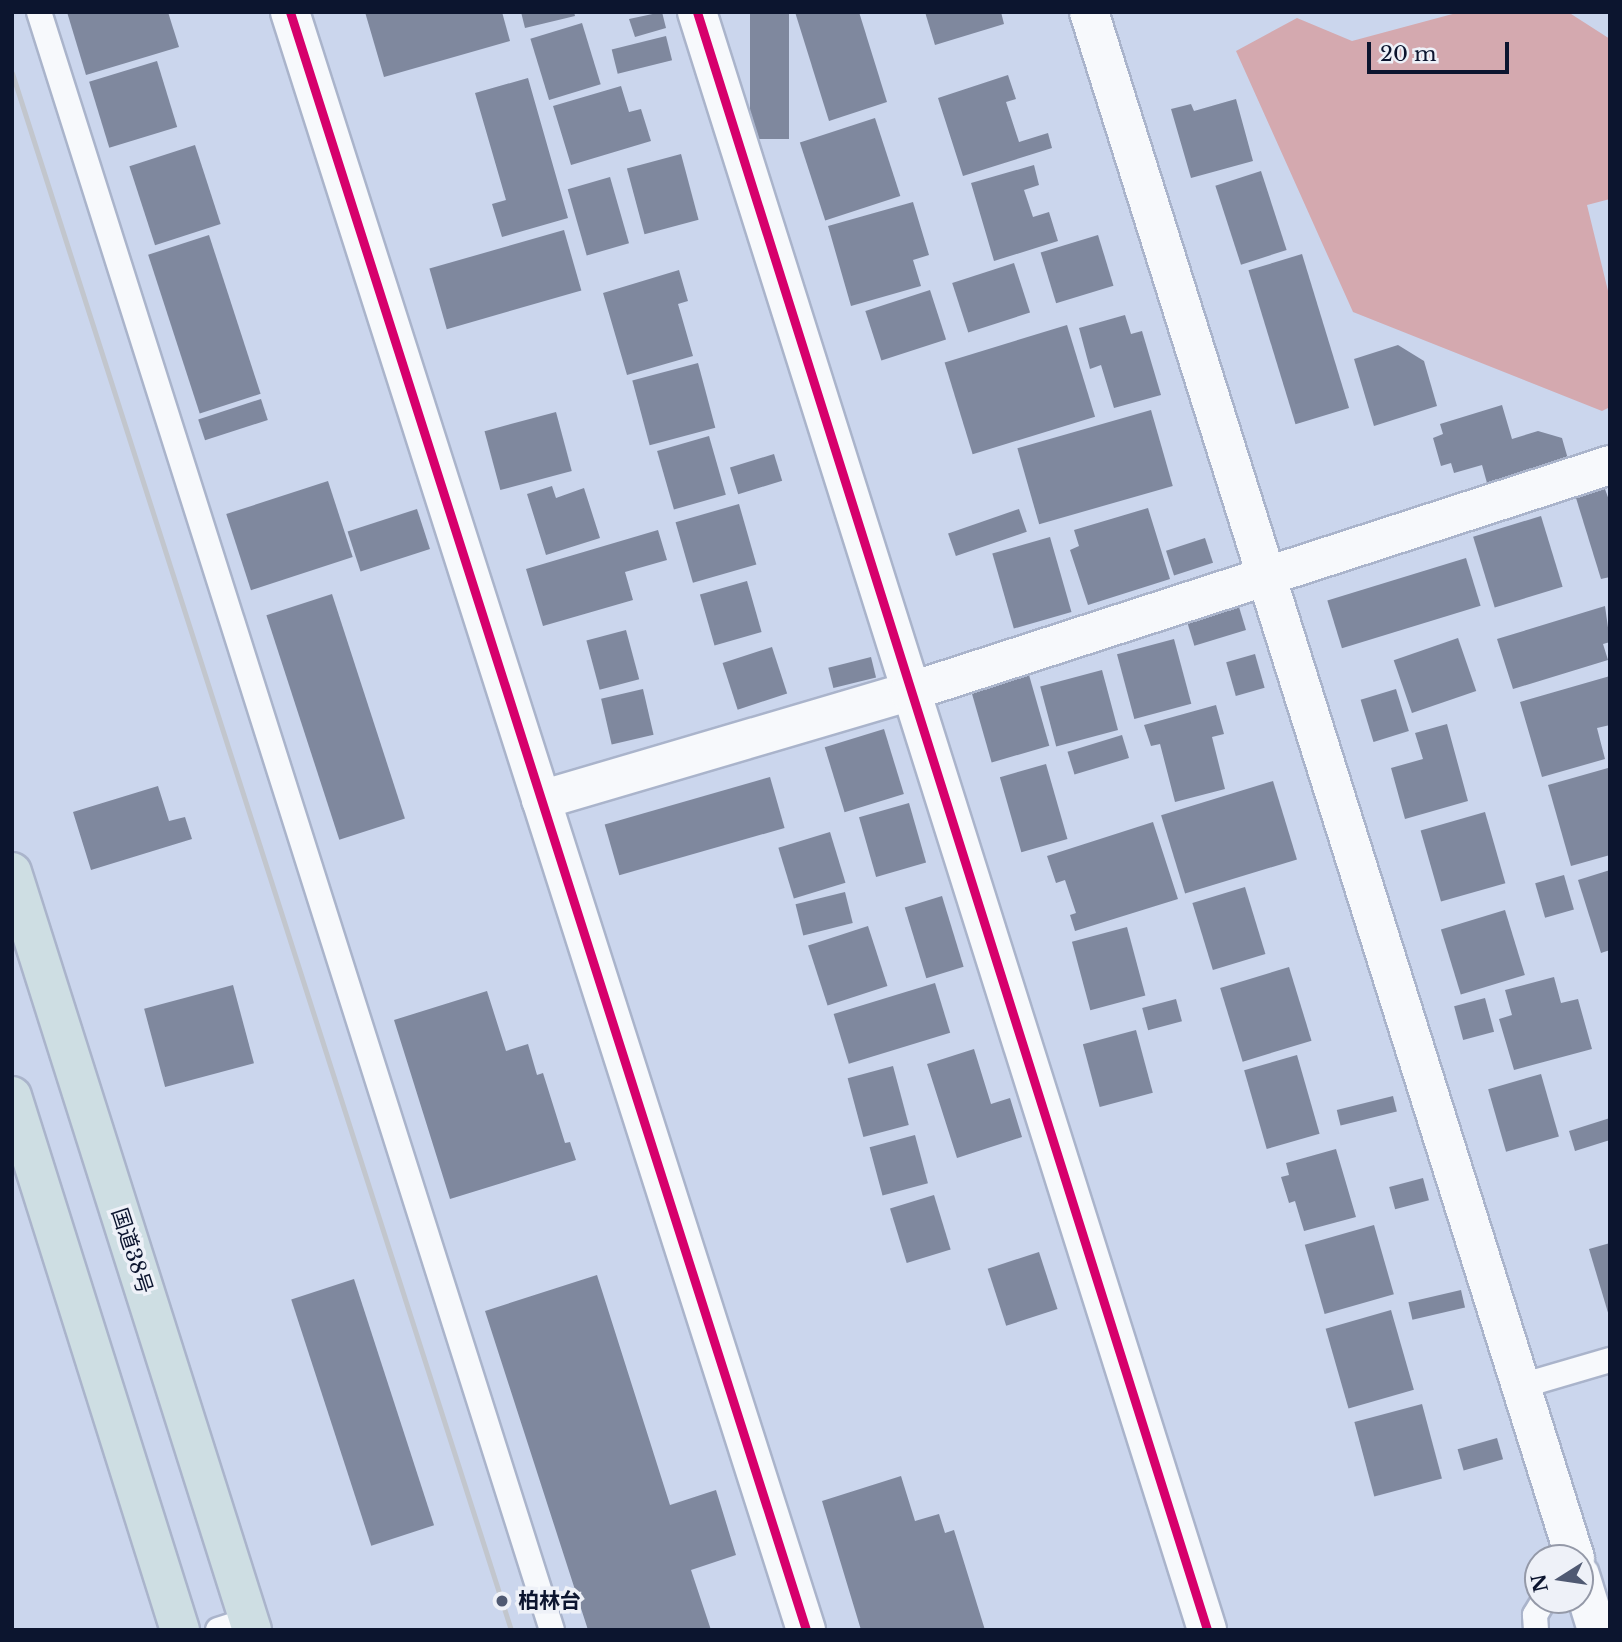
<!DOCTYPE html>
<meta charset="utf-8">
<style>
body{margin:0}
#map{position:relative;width:1622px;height:1642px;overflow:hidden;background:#cbd6ed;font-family:"Libre Baskerville","Noto Sans JP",serif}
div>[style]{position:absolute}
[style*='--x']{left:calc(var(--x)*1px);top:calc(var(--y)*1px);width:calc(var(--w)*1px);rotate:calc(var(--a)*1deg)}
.green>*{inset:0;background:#d4a9af}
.building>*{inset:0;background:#7f889e;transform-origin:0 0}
.roads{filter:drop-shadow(2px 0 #aab4cb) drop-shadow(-2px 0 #aab4cb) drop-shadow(0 2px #aab4cb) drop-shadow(0 -2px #aab4cb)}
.lane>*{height:24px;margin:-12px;padding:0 12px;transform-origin:12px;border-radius:12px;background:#f7f9fc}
.street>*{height:38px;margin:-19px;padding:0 19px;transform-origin:19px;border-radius:19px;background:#f7f9fc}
.highway>*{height:38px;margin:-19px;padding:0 19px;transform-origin:19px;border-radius:19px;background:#cedee3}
.rail>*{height:5px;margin:-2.5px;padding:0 2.5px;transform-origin:2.5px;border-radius:2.5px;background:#c2c6cd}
.cycleway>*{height:9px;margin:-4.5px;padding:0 4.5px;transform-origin:4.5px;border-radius:4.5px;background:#d6006c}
.dots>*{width:19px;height:19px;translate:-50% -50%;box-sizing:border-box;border:4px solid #eef1f8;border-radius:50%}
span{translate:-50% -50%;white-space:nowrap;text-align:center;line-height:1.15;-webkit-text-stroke:7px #eef1f8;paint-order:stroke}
.street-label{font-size:21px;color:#0c152f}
.poi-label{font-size:21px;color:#0c152f;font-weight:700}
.left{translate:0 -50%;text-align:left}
.frame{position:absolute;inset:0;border:14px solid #0c152f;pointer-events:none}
.north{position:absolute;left:1524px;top:1544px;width:70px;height:70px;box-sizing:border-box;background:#eef1f8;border:2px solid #9499a8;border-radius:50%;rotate:258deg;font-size:19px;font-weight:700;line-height:28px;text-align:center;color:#0c152f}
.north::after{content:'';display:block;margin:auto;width:24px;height:32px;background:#4f5972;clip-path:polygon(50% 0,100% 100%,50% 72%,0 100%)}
.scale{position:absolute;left:1367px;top:42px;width:142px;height:32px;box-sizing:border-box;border:4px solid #0c152f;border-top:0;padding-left:9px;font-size:21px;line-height:24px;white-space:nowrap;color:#0c152f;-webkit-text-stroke:5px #eef1f8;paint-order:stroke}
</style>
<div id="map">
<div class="green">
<div style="clip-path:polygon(1460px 12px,1568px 12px,1610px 39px,1610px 199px,1587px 205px,1610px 299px,1610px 407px,1602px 411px,1353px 312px,1236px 51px,1297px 18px,1352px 41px)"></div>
</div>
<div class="building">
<div style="clip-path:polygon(67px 12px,168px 12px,179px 47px,86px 75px)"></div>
<div style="clip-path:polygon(365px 12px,502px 12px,510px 41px,384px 77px)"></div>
<div style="clip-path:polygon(521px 12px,574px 12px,575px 16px,525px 28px)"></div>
<div style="clip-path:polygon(662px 12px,666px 28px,635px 37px,629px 19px)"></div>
<div style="left:750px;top:12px;width:39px;height:127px"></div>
<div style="clip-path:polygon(795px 12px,859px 12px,887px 102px,829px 121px)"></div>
<div style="clip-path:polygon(925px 12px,1001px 12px,1004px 24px,935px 45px)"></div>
<div style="left:582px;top:23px;width:64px;height:54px;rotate:73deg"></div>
<div style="left:666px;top:36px;width:25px;height:56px;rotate:76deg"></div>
<div style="left:157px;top:61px;width:69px;height:71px;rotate:73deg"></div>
<div style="clip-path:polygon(1008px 75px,1016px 99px,1006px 102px,1019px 142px,1048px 133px,1052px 148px,963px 176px,938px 98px)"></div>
<div style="clip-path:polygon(528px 78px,568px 218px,502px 237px,492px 204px,506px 200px,475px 93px)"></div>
<div style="clip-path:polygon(621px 86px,629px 112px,641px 109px,651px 141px,571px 165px,553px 106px)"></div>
<div style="clip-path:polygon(1236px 99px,1253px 161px,1191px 178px,1171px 109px,1191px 104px,1194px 111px)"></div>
<div style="left:875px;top:118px;width:82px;height:79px;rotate:72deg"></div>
<div style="left:195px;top:145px;width:83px;height:69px;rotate:72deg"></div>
<div style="left:681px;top:154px;width:68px;height:56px;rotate:75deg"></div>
<div style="clip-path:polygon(1034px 165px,1039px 185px,1024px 190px,1033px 217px,1049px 212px,1058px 241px,994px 261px,971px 183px)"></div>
<div style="left:1261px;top:171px;width:83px;height:48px;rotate:72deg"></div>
<div style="left:610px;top:177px;width:69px;height:44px;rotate:74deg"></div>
<div style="clip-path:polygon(913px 202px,929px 255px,913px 260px,921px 286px,851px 306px,828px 226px)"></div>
<div style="left:564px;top:230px;width:63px;height:140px;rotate:74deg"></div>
<div style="left:209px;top:235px;width:167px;height:64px;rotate:72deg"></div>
<div style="left:1098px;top:235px;width:53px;height:60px;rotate:73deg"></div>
<div style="left:1302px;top:254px;width:161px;height:56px;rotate:73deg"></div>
<div style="left:1014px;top:263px;width:52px;height:65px;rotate:72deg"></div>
<div style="clip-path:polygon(679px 270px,688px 301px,678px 304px,693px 356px,627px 375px,603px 293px)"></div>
<div style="left:930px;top:290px;width:52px;height:68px;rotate:72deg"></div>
<div style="clip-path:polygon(1125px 315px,1131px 334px,1142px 331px,1161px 395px,1114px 408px,1101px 365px,1090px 369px,1079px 328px)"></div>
<div style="left:1067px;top:325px;width:96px;height:128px;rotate:73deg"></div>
<div style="clip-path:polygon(1398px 345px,1424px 361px,1437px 406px,1374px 426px,1354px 359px)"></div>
<div style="left:698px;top:363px;width:67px;height:68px;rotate:75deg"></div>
<div style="left:261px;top:399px;width:22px;height:66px;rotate:72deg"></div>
<div style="clip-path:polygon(1502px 405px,1512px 439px,1538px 431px,1562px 438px,1568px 459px,1487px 483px,1482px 465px,1454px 473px,1451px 463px,1441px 466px,1433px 438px,1443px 434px,1440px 424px)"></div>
<div style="left:1151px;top:410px;width:79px;height:139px;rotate:74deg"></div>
<div style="left:556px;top:412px;width:61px;height:74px;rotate:75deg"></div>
<div style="left:709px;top:436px;width:61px;height:54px;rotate:74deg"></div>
<div style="left:774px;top:454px;width:28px;height:46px;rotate:73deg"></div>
<div style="left:328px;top:481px;width:80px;height:107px;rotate:72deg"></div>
<div style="clip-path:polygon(552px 486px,556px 498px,584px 488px,600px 538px,546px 555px,527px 494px)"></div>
<div style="clip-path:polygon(1605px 489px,1610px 503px,1610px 577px,1601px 579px,1576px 498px)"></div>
<div style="left:739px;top:504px;width:63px;height:66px;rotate:74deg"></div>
<div style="clip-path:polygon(1148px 508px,1170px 579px,1088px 605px,1070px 550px,1079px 546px,1074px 530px)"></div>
<div style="left:417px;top:509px;width:42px;height:73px;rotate:72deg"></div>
<div style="left:1019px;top:509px;width:24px;height:75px;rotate:71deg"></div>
<div style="left:1541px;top:516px;width:74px;height:71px;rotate:73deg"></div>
<div style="clip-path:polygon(658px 530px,667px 560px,625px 572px,633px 600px,543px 626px,526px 569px)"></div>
<div style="left:1050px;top:537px;width:78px;height:60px;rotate:74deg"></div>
<div style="left:1205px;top:538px;width:26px;height:41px;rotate:72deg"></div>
<div style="left:1466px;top:558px;width:50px;height:145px;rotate:73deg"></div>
<div style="left:747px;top:581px;width:53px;height:49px;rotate:74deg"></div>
<div style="left:332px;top:594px;width:236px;height:69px;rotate:72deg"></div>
<div style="clip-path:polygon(1605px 606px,1610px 642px,1603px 644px,1608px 660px,1513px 689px,1497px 639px)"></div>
<div style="left:1239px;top:607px;width:24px;height:54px;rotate:73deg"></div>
<div style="left:626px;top:630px;width:51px;height:41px;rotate:75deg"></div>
<div style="left:1458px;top:638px;width:56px;height:68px;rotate:71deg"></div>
<div style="left:1174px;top:639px;width:67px;height:59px;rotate:75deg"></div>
<div style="left:772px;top:647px;width:49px;height:52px;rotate:72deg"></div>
<div style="left:1255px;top:654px;width:35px;height:30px;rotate:74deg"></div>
<div style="left:871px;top:657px;width:21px;height:44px;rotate:76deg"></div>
<div style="left:1027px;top:668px;width:81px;height:60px;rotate:74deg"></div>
<div style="left:1102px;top:670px;width:62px;height:64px;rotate:75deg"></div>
<div style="clip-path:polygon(1610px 676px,1610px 725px,1597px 728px,1605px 759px,1542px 777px,1520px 702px)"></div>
<div style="left:643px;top:689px;width:47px;height:43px;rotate:77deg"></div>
<div style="left:1396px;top:689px;width:44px;height:37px;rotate:73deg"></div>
<div style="clip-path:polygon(1216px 705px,1224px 734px,1212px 737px,1225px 789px,1175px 802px,1160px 744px,1151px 746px,1144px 725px)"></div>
<div style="clip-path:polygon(1447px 724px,1468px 801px,1405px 819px,1391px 768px,1423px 759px,1415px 733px)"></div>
<div style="left:884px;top:729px;width:68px;height:62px;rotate:73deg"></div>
<div style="left:1122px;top:735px;width:24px;height:57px;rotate:73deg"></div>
<div style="left:1046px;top:764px;width:78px;height:48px;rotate:74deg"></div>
<div style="clip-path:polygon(1608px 768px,1610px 855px,1571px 866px,1548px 785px)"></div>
<div style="left:770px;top:777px;width:53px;height:172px;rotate:74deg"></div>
<div style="left:1273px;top:781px;width:82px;height:117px;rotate:73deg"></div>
<div style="clip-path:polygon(158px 786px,169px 821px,185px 817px,192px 839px,91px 870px,73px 812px)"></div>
<div style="left:909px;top:803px;width:62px;height:52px;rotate:74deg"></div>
<div style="left:1485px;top:812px;width:74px;height:67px;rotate:74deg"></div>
<div style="clip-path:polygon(1153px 822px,1178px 899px,1075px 931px,1070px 915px,1076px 913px,1065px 880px,1056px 883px,1047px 856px)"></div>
<div style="left:830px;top:832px;width:53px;height:54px;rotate:73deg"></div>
<div style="clip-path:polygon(1610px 870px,1610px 950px,1601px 953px,1578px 880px)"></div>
<div style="left:1564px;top:875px;width:36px;height:30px;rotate:74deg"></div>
<div style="left:1245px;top:887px;width:70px;height:55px;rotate:73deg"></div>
<div style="left:845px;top:892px;width:32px;height:51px;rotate:76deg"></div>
<div style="left:942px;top:896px;width:74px;height:39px;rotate:73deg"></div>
<div style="left:1505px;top:910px;width:68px;height:67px;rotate:73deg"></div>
<div style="left:868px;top:926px;width:63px;height:63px;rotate:72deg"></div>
<div style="left:1127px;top:927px;width:71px;height:57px;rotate:75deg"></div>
<div style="left:1289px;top:967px;width:77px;height:72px;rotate:73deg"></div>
<div style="clip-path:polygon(1554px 977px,1561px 1003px,1578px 999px,1592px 1049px,1514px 1070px,1499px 1019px,1512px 1015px,1505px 990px)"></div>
<div style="left:935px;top:983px;width:52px;height:106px;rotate:73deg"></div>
<div style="left:233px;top:985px;width:81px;height:92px;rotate:75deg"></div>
<div style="clip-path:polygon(487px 991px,506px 1051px,528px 1044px,537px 1075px,543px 1073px,565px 1143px,570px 1142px,576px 1160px,450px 1199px,394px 1020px)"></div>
<div style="left:1485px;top:998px;width:35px;height:32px;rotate:75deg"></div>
<div style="left:1176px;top:999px;width:23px;height:35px;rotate:75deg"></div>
<div style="left:1136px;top:1030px;width:65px;height:55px;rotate:75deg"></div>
<div style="clip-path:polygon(974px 1049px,991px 1104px,1010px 1098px,1022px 1137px,957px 1158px,927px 1064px)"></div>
<div style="left:1297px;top:1055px;width:82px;height:55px;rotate:74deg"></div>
<div style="left:893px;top:1066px;width:61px;height:47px;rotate:75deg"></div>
<div style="left:1541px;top:1074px;width:65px;height:55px;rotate:74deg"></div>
<div style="left:1393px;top:1096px;width:16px;height:58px;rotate:76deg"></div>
<div style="clip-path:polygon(1610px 1118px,1610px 1140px,1575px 1151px,1569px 1131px)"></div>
<div style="left:915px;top:1135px;width:50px;height:47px;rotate:75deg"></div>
<div style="clip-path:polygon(1336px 1149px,1356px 1217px,1304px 1231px,1295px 1201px,1289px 1203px,1281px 1177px,1289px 1175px,1286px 1163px)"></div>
<div style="left:1423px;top:1178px;width:23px;height:35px;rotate:75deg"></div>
<div style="left:934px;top:1195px;width:57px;height:46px;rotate:73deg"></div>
<div style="left:1374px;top:1225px;width:72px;height:72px;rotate:74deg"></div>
<div style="clip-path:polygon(1610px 1243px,1610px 1316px,1609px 1316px,1589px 1249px)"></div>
<div style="left:1039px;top:1252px;width:60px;height:54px;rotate:72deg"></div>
<div style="clip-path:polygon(597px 1275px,670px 1505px,716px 1490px,736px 1555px,691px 1570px,711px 1630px,588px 1630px,485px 1311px)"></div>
<div style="left:354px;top:1279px;width:259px;height:66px;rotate:72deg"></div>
<div style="left:1461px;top:1290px;width:18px;height:54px;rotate:77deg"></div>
<div style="left:1391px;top:1310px;width:83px;height:68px;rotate:74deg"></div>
<div style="left:1422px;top:1404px;width:77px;height:70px;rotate:75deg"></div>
<div style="left:1497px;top:1438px;width:22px;height:41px;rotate:74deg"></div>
<div style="clip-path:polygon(901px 1476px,915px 1521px,939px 1514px,945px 1533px,954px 1530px,985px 1630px,861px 1630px,822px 1501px)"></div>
</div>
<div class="roads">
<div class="lane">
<div style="--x:39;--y:12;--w:1697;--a:72.41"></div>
<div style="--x:1521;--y:1386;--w:93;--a:-16.3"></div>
<div style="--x:218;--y:1630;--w:33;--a:-18"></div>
<div style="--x:1536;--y:1630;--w:15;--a:-94"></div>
<div style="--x:1535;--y:1615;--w:17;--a:-59"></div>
</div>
<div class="street">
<div style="--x:290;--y:12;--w:1698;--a:72.31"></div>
<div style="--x:697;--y:12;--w:1696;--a:72.5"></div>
<div style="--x:1089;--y:12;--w:1621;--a:72.55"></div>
<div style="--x:541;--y:800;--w:384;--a:-16.4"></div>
<div style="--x:909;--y:692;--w:737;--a:-17.94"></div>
<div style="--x:1580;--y:1575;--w:58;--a:72.8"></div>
</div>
<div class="highway">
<div style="--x:12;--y:872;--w:795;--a:72.43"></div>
<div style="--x:12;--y:1096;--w:560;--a:72.54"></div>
</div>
</div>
<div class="rail">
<div style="--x:12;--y:73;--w:1635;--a:72.23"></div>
</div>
<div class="cycleway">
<div style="--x:290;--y:12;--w:1698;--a:72.31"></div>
<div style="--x:697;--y:12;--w:1696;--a:72.5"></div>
</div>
<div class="dots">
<div style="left:502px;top:1601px;background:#4f5972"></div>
</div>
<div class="street-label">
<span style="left:132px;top:1251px;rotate:72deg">国道38号</span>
</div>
<div class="poi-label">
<span class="left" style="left:518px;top:1601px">柏林台</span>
</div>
<div class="frame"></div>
<div class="north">N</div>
<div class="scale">20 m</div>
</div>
